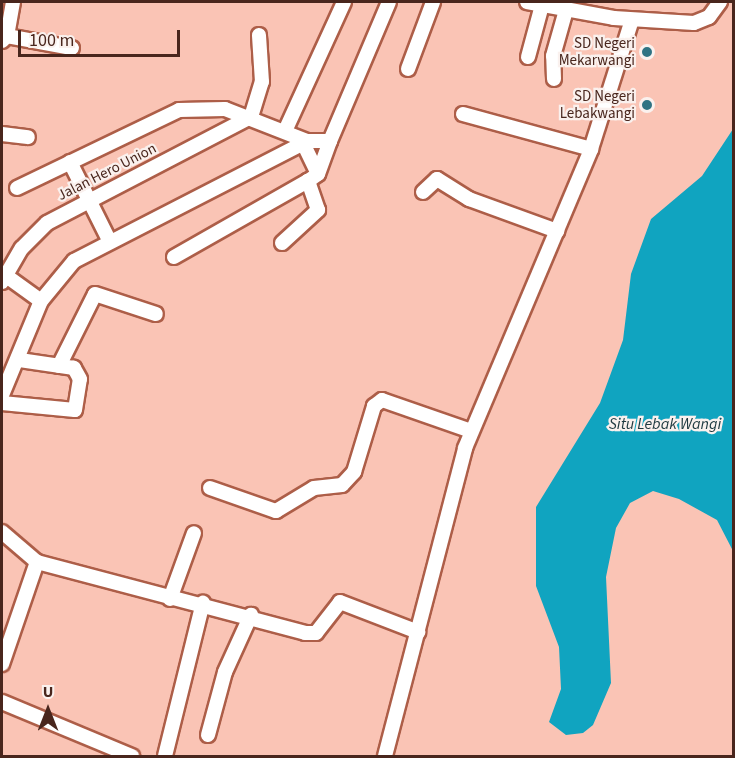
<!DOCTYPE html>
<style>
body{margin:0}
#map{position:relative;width:735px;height:758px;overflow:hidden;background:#fac4b5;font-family:"Source Sans 3",sans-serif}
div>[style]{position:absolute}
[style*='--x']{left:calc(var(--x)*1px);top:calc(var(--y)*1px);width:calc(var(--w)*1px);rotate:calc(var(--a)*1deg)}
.water>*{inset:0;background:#10a4c0}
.roads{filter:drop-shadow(2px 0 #ad5e48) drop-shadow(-2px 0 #ad5e48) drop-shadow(0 2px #ad5e48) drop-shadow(0 -2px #ad5e48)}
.minor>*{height:14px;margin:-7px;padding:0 7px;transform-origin:7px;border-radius:7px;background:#fff}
.dots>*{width:16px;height:16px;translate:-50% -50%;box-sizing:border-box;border:3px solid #faf1ee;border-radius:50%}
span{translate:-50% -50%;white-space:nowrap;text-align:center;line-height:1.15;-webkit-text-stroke:4.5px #faf1ee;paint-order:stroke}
.poi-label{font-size:15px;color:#49261d}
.right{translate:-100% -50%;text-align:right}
.street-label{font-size:15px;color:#49261d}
.water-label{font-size:16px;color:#1e3940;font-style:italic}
.frame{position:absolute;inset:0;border:3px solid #49261d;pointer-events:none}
.north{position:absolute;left:18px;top:680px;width:60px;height:60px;-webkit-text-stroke:4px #faf1ee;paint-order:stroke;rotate:0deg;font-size:16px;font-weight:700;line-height:24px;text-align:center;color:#49261d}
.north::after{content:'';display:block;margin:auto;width:21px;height:27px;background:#49261d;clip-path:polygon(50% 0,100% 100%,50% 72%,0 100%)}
.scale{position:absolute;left:18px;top:30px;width:162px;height:27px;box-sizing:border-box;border:3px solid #49261d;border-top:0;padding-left:8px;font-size:18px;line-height:21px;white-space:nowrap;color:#49261d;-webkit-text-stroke:4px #faf1ee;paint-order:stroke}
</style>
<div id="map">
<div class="water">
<div style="clip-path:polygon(733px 129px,733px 551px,717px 520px,679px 499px,653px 491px,630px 503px,616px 528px,606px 577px,611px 683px,593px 725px,583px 733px,566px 735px,549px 722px,561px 689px,559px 647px,536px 586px,536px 507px,600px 403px,623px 340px,631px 274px,651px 219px,702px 176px)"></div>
</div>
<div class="roads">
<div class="minor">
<div style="--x:527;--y:2;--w:88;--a:10.4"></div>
<div style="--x:614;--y:18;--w:80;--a:3.6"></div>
<div style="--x:694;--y:23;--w:16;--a:-22"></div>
<div style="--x:709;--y:17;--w:19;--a:-54"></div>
<div style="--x:7;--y:36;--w:66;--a:10.5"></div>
<div style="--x:2;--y:41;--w:7;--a:-45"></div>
<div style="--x:7;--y:36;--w:35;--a:-80"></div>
<div style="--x:528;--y:57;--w:54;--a:-74.9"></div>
<div style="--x:408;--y:69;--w:72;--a:-69.5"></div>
<div style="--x:554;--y:79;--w:23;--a:-92"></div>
<div style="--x:553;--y:56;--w:48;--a:-74.2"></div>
<div style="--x:463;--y:114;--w:133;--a:15.3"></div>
<div style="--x:251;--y:117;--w:37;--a:-73"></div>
<div style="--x:262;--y:82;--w:47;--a:-93.7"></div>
<div style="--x:285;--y:131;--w:142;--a:-65.4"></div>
<div style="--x:2;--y:134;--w:26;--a:7"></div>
<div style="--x:303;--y:143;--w:34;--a:64"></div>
<div style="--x:70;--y:162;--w:87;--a:63.4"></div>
<div style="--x:17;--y:188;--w:180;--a:-25.7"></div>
<div style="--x:179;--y:110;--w:46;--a:-1.2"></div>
<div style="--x:225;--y:109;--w:88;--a:21.3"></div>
<div style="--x:307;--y:141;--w:23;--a:0"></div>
<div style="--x:330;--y:141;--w:151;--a:-67"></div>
<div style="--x:423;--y:192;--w:19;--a:-43"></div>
<div style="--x:437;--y:179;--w:38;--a:32"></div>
<div style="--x:469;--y:199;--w:94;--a:20"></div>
<div style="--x:282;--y:243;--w:49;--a:-42.5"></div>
<div style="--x:318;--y:210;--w:31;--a:-109"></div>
<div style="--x:174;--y:257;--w:154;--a:-29.6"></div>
<div style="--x:308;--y:181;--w:12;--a:-35"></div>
<div style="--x:318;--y:174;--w:35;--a:-70"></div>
<div style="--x:5;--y:275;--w:44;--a:35.8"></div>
<div style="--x:2;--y:282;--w:39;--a:-60"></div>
<div style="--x:22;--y:248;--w:35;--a:-45"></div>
<div style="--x:47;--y:223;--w:230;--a:-27.5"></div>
<div style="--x:59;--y:366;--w:80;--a:-63.4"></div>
<div style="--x:95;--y:294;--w:64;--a:18.2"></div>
<div style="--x:2;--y:395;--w:102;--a:-67.5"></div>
<div style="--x:41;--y:301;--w:52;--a:-50.5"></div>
<div style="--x:74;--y:261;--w:262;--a:-27.2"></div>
<div style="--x:2;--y:403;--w:73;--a:5.5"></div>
<div style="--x:75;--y:410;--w:31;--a:-81"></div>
<div style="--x:80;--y:379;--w:13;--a:-119"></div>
<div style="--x:74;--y:368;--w:55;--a:-171.6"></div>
<div style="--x:210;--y:488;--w:70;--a:19.2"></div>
<div style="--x:276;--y:511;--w:44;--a:-31.2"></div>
<div style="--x:314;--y:488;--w:28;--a:-6"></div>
<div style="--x:342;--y:485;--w:18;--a:-47"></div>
<div style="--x:354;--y:472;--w:69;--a:-73.1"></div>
<div style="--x:374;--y:406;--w:10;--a:-37"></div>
<div style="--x:382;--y:400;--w:94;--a:19.2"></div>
<div style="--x:2;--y:532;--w:46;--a:40.6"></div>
<div style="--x:37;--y:562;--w:277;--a:14.8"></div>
<div style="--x:305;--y:633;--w:11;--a:0"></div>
<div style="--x:316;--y:633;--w:39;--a:-52"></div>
<div style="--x:340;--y:602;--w:84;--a:21"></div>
<div style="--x:170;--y:599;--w:70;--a:-70"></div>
<div style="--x:2;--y:664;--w:108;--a:-71.1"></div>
<div style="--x:2;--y:702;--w:141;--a:22.6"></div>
<div style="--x:208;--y:735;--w:65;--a:-74.9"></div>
<div style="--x:225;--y:672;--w:63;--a:-65.5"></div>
<div style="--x:165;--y:756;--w:158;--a:-76.1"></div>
<div style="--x:385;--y:756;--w:318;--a:-75.4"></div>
<div style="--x:465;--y:448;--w:324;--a:-67.1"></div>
<div style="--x:591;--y:149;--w:135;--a:-72.4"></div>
</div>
</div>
<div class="dots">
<div style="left:647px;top:52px;background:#2f7383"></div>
<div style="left:647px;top:105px;background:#2f7383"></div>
</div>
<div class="poi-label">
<span class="right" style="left:635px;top:52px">SD Negeri<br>Mekarwangi</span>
<span class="right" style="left:635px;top:105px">SD Negeri<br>Lebakwangi</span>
</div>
<div class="street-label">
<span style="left:107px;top:172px;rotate:-27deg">Jalan Hero Union</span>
</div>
<div class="water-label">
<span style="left:665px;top:424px">Situ Lebak Wangi</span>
</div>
<div class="frame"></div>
<div class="north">U</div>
<div class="scale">100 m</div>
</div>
